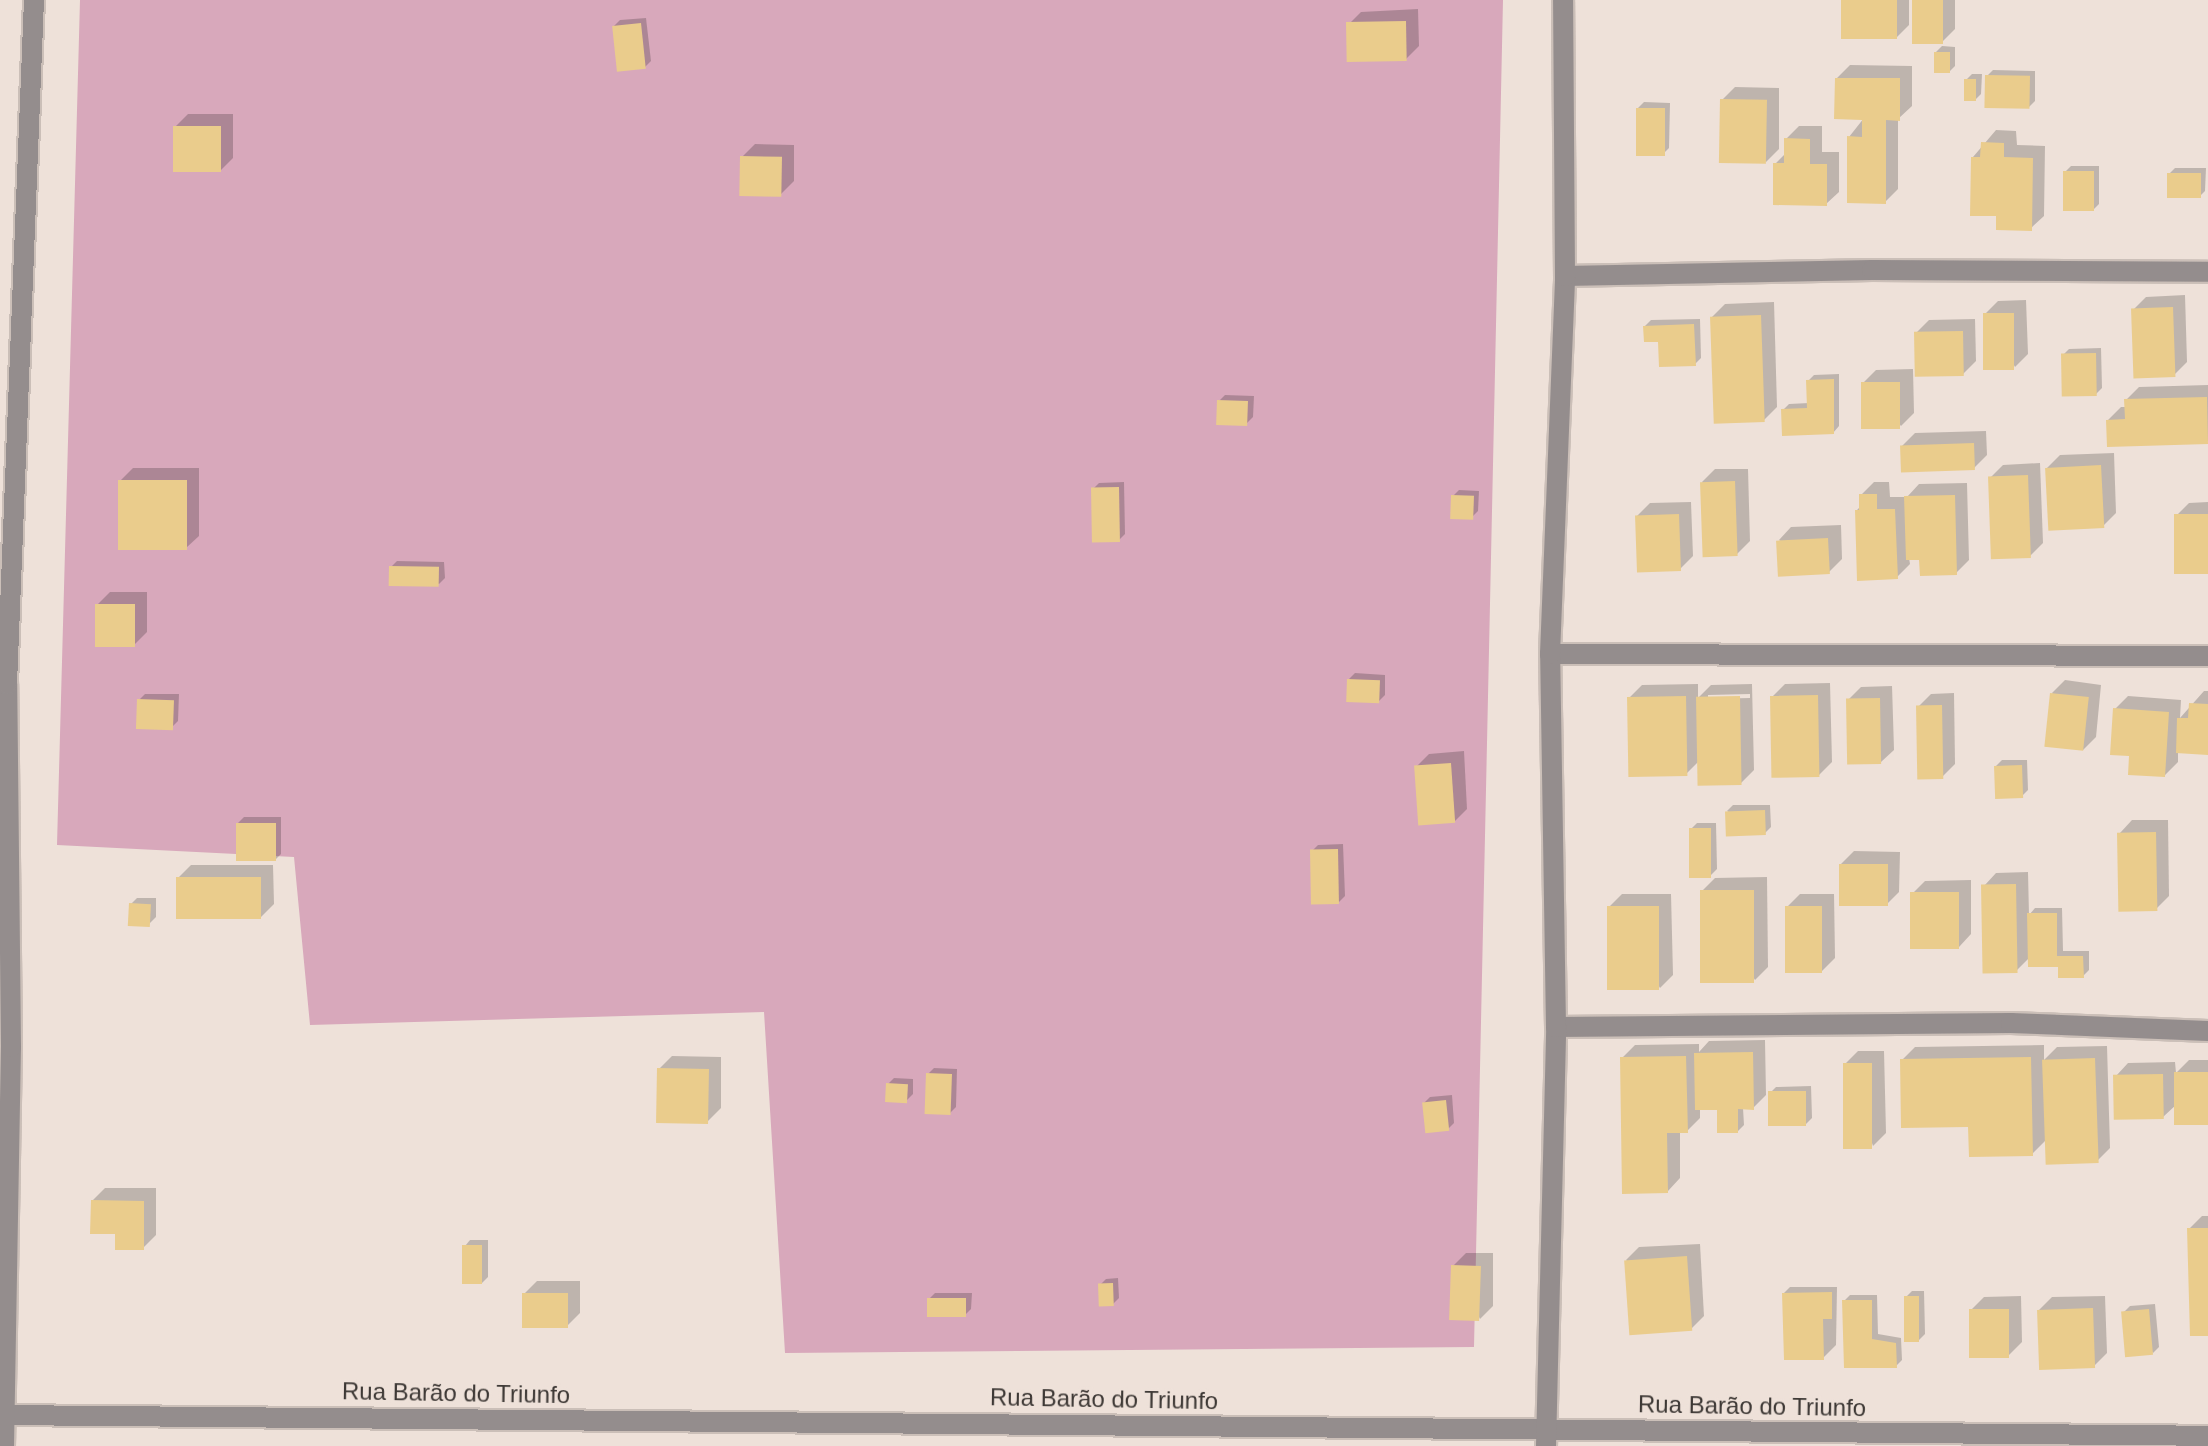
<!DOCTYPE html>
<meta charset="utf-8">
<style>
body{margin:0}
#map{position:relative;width:2208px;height:1446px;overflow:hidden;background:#eee1d9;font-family:Arial,sans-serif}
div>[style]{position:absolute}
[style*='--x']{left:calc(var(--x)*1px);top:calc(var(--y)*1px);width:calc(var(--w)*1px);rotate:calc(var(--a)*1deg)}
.green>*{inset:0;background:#d8a8bb}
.shadow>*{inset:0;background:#0003}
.building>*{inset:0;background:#eacc8c;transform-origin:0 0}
.roads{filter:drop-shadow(2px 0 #cbbfb8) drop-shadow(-2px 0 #cbbfb8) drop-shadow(0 2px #cbbfb8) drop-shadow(0 -2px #cbbfb8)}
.minor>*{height:20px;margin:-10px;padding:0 10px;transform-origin:10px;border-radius:10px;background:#948d8d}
span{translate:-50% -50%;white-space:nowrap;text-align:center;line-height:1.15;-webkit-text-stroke:6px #eee1d9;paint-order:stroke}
.street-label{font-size:24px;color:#3d3835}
</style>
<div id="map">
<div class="green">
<div style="clip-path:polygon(80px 0,1503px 0,1474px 1347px,785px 1353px,764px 1012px,310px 1025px,294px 857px,57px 845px)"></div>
</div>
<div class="shadow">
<div style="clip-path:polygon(1843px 0,1909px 0,1909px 25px,1896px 38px)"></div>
<div style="clip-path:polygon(1914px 0,1955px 0,1955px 29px,1942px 42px)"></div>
<div style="clip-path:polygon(1418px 9px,1419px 46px,1406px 59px,1348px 25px,1361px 12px)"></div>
<div style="clip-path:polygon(646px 18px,651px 61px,645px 67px,614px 26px,620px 20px)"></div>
<div style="clip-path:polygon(1942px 46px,1955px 47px,1955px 66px,1949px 72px,1936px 52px)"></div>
<div style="clip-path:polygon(1850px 65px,1912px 66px,1912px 106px,1898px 119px,1898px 189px,1885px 202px,1849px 137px,1864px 118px,1837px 78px)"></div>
<div style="clip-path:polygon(1993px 70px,2035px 71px,2035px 101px,2029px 107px,1987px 76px)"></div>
<div style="clip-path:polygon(1972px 74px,1982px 74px,1981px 94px,1975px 100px,1966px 80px)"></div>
<div style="clip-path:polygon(1735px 87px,1779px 88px,1779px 149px,1766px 162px,1722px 100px)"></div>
<div style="clip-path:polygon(1644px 102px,1670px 103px,1669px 148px,1663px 154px,1638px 108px)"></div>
<div style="clip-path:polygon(188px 114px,233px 114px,233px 158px,220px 171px,175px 127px)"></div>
<div style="clip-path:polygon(1799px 126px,1822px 126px,1822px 152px,1839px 152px,1839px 192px,1826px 204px,1775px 164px,1786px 153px,1786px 139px)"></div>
<div style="clip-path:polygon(1996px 130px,2016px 131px,2017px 145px,2045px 146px,2044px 216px,2031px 228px,1998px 214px,1973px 157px)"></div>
<div style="clip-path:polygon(755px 144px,794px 145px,794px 181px,781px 194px,742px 157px)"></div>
<div style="clip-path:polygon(2071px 166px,2099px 166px,2099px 204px,2093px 210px,2065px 172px)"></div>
<div style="clip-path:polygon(2175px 168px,2206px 168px,2205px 191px,2199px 197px,2169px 174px)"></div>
<div style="clip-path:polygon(2185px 295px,2187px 362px,2174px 375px,2133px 310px,2146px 297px)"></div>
<div style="clip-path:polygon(2026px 300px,2028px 354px,2015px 367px,1985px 314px,1998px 301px)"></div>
<div style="clip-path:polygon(1774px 302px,1777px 407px,1764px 420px,1712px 317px,1725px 304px)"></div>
<div style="clip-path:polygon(1700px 319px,1701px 358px,1695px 364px,1645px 326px,1651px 320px)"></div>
<div style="clip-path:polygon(1975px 319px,1976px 361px,1963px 374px,1916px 333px,1929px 320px)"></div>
<div style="clip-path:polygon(2101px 348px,2102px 388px,2096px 394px,2063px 355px,2069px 349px)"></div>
<div style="clip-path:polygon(1913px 369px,1914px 413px,1901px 426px,1863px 383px,1876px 370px)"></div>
<div style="clip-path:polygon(1839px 374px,1839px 426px,1833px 433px,1783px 410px,1789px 404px,1809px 403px,1808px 381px,1814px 375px)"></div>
<div style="clip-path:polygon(2208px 385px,2208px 441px,2109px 445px,2108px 420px,2121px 407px,2126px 407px,2126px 400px,2139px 387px)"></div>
<div style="clip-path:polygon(1225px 395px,1254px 396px,1253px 417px,1247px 423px,1219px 401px)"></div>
<div style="clip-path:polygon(1986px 431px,1987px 455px,1974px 468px,1902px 446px,1915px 433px)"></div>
<div style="clip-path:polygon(2114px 453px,2116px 513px,2103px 526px,2047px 468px,2060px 455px)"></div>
<div style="clip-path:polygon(2040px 463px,2043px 543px,2030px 556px,1990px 478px,2003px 465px)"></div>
<div style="clip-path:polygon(133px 468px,199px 468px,199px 536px,186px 548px,120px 481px)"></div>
<div style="clip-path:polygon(1715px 469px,1748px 469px,1750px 541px,1737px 554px,1702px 482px)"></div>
<div style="clip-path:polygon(1124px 482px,1125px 534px,1119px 540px,1093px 489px,1099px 483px)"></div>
<div style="clip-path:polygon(1874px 482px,1889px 482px,1890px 497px,1907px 497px,1919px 484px,1967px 483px,1969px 560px,1956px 573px,1921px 557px,1909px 558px,1910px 564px,1897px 577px,1856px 511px,1861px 506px,1861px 495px)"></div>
<div style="clip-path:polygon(1459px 490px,1479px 491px,1478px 511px,1472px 517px,1453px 496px)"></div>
<div style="clip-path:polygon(1691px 502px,1693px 556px,1680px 569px,1637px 516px,1650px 503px)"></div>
<div style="clip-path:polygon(2208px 502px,2208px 572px,2176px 516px,2189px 503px)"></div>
<div style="clip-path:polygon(1841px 525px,1842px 559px,1829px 572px,1779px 540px,1791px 527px)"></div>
<div style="clip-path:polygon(397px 561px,444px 562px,445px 578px,439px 584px,391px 567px)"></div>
<div style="clip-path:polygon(110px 592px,147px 592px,147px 632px,134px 645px,97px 605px)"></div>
<div style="clip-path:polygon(1355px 673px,1385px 675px,1385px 695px,1379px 701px,1349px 679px)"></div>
<div style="clip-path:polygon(2065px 680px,2101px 685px,2096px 737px,2083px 750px,2052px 693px)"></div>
<div style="clip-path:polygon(1830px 683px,1832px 762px,1819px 775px,1772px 697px,1785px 684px)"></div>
<div style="clip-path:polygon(evenodd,1698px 684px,1698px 698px,1711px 685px,1752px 684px,1754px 770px,1741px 783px,1699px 761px,1686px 774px,1629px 698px,1642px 685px,1698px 684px,1750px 694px,1750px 698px,1708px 699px,1708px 695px,1750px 694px)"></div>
<div style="clip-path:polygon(1892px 686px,1894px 750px,1881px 762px,1848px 700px,1861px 687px)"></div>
<div style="clip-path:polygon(2204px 691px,2208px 691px,2208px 753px,2178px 751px,2178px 762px,2165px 775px,2131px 754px,2115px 709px,2128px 696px,2181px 700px,2180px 718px)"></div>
<div style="clip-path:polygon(1954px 693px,1955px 764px,1942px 777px,1918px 707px,1931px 694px)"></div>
<div style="clip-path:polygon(145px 694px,179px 694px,178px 721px,172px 727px,139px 700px)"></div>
<div style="clip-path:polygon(1464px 751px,1467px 809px,1454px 822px,1416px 767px,1429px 754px)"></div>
<div style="clip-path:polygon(2002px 760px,2027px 760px,2028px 790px,2022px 796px,1996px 766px)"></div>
<div style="clip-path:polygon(1733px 805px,1770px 805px,1771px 827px,1765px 833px,1727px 811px)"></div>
<div style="clip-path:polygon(244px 817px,281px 817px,281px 854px,275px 860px,238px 823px)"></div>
<div style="clip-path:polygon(2132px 820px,2168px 820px,2169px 896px,2156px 909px,2120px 833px)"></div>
<div style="clip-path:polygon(1697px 823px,1716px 823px,1717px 869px,1711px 875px,1691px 829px)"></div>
<div style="clip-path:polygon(1343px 844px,1345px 896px,1339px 902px,1312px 851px,1318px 845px)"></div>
<div style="clip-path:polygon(1854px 851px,1900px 852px,1899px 892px,1886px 905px,1841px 864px)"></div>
<div style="clip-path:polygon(191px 865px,273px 865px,274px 904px,261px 917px,178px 878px)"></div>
<div style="clip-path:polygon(2028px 872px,2029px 915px,2035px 908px,2062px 908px,2063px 951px,2089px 951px,2089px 970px,2083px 976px,2030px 957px,2016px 971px,1984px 886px,1996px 873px)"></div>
<div style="clip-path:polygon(1767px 877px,1768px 967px,1755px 980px,1702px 891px,1715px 878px)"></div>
<div style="clip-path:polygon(1971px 880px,1971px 934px,1959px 947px,1912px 894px,1925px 881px)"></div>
<div style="clip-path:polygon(1622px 894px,1671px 894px,1673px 975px,1660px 988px,1609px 907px)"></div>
<div style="clip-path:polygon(1800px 894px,1834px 894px,1835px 958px,1822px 971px,1787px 907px)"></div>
<div style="clip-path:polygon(137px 898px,156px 898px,156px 917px,150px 923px,131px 904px)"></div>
<div style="clip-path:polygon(1765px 1040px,1766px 1095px,1753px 1108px,1743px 1108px,1744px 1125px,1738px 1131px,1722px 1108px,1700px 1108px,1700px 1118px,1687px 1131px,1680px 1131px,1680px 1178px,1668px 1191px,1622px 1058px,1635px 1045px,1699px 1044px,1699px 1052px,1709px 1041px)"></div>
<div style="clip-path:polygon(2044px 1045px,2044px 1060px,2057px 1047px,2107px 1046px,2110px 1148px,2097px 1161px,2045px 1141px,2032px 1154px,1902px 1060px,1915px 1047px)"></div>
<div style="clip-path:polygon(1858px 1051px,1884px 1051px,1886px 1133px,1873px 1146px,1845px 1064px)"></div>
<div style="clip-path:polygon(672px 1056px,721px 1057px,721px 1108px,708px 1121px,659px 1069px)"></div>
<div style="clip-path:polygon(2189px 1060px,2208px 1060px,2208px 1122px,2177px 1104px,2163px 1117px,2116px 1076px,2128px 1063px,2175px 1062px,2176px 1073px)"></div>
<div style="clip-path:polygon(934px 1068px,957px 1069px,956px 1107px,950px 1113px,928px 1074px)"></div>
<div style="clip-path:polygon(894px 1078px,913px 1079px,913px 1094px,907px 1100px,888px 1084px)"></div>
<div style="clip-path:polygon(1811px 1086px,1812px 1118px,1806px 1124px,1770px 1093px,1776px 1087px)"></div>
<div style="clip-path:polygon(1452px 1095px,1454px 1123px,1448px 1129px,1424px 1103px,1430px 1097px)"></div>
<div style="clip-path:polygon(105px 1188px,156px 1188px,156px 1235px,143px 1248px,117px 1232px,92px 1201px)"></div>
<div style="clip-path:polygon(2202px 1216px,2208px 1216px,2208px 1334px,2189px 1229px)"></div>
<div style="clip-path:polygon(470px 1240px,488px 1240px,488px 1277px,482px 1283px,465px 1246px)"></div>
<div style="clip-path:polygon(1700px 1244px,1704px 1316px,1691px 1329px,1626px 1260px,1639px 1247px)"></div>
<div style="clip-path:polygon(1466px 1253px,1493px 1253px,1493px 1306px,1480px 1319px,1453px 1266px)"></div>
<div style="clip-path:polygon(1118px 1278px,1119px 1298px,1113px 1304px,1100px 1285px,1106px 1279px)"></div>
<div style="clip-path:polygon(537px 1281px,580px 1281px,580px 1313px,567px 1326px,524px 1294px)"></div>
<div style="clip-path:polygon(1790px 1287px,1837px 1287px,1836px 1345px,1823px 1358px,1784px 1293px)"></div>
<div style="clip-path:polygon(1912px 1291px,1924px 1291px,1925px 1334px,1919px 1340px,1906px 1297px)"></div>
<div style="clip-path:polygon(935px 1293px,972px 1293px,971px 1309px,965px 1315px,929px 1299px)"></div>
<div style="clip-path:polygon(1850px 1295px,1877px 1295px,1878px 1334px,1901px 1338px,1902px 1360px,1896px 1366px,1845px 1366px,1844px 1301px)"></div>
<div style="clip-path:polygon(2021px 1296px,2022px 1342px,2009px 1355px,1971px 1310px,1984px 1297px)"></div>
<div style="clip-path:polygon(2105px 1296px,2107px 1353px,2094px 1366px,2039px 1310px,2052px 1297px)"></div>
<div style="clip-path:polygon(2155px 1304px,2159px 1347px,2153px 1353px,2124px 1312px,2130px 1306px)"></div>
</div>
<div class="building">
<div style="left:1841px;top:0;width:56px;height:39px"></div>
<div style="left:1912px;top:0;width:31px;height:44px"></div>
<div style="left:1406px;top:21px;width:40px;height:60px;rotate:89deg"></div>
<div style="left:641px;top:23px;width:46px;height:29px;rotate:84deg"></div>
<div style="left:1934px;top:52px;width:16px;height:21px"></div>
<div style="left:1985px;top:75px;width:45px;height:33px;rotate:1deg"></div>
<div style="clip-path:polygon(1835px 78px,1900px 78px,1900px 121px,1886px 120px,1886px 204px,1847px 203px,1847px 136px,1862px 137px,1862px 120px,1834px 119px)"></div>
<div style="left:1964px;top:79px;width:12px;height:22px"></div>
<div style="left:1720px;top:99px;width:47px;height:64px;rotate:1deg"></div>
<div style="left:1636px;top:108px;width:29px;height:48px"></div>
<div style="left:173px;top:126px;width:48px;height:46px"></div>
<div style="clip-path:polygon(1784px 138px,1810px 139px,1810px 164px,1827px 164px,1827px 206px,1773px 205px,1773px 163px,1784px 163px)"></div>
<div style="clip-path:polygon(1981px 142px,2004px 143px,2004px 157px,2033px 158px,2032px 231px,1996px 230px,1996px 216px,1970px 216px,1971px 157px,1980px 157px)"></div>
<div style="left:740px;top:156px;width:42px;height:40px;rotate:1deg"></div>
<div style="left:2063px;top:171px;width:31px;height:40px"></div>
<div style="left:2167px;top:173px;width:34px;height:25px"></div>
<div style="left:2173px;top:307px;width:70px;height:42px;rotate:88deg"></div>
<div style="left:1983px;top:313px;width:31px;height:57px"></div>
<div style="left:1761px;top:315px;width:107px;height:51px;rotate:88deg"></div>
<div style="clip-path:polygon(1694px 324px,1696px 366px,1659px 367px,1658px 342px,1644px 342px,1643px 326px)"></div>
<div style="left:1963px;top:331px;width:45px;height:49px;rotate:89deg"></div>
<div style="left:2096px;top:353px;width:43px;height:35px;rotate:89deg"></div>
<div style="clip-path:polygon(1834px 379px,1834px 434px,1782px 436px,1781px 409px,1807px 408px,1806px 380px)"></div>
<div style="left:1861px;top:382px;width:39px;height:47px"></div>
<div style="clip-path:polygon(2207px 397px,2208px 444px,2107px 447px,2106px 420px,2125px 419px,2124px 399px)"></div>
<div style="left:1217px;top:400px;width:31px;height:25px;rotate:2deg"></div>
<div style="left:1974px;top:443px;width:27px;height:74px;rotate:88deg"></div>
<div style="left:2101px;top:465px;width:63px;height:56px;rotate:87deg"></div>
<div style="left:2028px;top:475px;width:83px;height:40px;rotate:88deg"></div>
<div style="left:118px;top:480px;width:69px;height:70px"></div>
<div style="left:1735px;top:481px;width:75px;height:35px;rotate:88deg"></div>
<div style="left:1119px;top:487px;width:55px;height:28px;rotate:89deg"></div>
<div style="clip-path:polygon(1859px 494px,1877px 494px,1877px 509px,1895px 509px,1898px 579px,1857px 581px,1855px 510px,1859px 510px)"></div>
<div style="left:1451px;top:495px;width:23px;height:24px;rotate:2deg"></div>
<div style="clip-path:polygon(1955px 495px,1957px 575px,1920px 576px,1919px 560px,1906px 560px,1904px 496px)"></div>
<div style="left:1679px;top:514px;width:57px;height:44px;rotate:88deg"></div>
<div style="left:2208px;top:514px;width:60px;height:34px;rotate:90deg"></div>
<div style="left:1828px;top:538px;width:36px;height:52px;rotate:87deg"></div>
<div style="left:389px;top:566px;width:50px;height:20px;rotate:1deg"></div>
<div style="left:95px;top:604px;width:40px;height:43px"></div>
<div style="left:1347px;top:679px;width:33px;height:23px;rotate:2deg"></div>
<div style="left:2050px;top:693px;width:39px;height:54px;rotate:6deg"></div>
<div style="left:1818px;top:695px;width:82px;height:48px;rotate:89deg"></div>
<div style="left:1686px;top:696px;width:80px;height:59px;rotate:89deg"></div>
<div style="left:1740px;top:696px;width:89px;height:44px;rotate:89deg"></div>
<div style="left:1880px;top:698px;width:66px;height:34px;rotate:89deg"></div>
<div style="left:137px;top:699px;width:37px;height:30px;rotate:2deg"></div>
<div style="clip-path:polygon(2189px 703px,2208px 704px,2208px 755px,2176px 753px,2177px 718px,2188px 718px)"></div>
<div style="left:1942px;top:705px;width:74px;height:26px;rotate:89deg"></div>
<div style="clip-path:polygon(2113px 708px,2169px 712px,2165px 777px,2128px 775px,2129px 756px,2110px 755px)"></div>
<div style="left:1451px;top:763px;width:60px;height:37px;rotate:86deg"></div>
<div style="left:2022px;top:765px;width:33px;height:28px;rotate:88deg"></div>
<div style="left:1765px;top:810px;width:25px;height:40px;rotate:88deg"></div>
<div style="left:236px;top:823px;width:40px;height:38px"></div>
<div style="left:1689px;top:828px;width:22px;height:50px"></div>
<div style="left:2156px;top:832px;width:79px;height:39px;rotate:89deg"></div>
<div style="left:1338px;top:849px;width:55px;height:28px;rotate:89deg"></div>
<div style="left:1839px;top:864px;width:49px;height:42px"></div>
<div style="left:176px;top:877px;width:85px;height:42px"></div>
<div style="left:2016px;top:884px;width:89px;height:35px;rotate:89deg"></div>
<div style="left:1700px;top:890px;width:54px;height:93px"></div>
<div style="left:1959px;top:892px;width:57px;height:49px;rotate:90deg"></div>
<div style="left:129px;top:903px;width:22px;height:23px;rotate:3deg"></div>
<div style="left:1607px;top:906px;width:52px;height:84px"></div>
<div style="left:1785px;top:906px;width:37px;height:67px"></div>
<div style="clip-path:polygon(2027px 913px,2057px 913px,2057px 956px,2083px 956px,2084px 978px,2058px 978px,2058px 967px,2028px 967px)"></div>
<div style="clip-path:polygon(1753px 1052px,1754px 1110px,1738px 1109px,1738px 1133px,1717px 1133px,1717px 1110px,1695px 1110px,1694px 1053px)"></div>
<div style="clip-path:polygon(1686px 1056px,1688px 1133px,1667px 1133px,1668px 1193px,1622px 1194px,1620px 1057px)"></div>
<div style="clip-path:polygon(2031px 1057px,2033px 1156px,1969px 1157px,1968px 1127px,1901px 1128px,1900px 1059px)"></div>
<div style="left:2095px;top:1058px;width:105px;height:53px;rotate:88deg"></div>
<div style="left:1843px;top:1063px;width:29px;height:86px"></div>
<div style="left:657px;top:1068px;width:52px;height:55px;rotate:1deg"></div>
<div style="left:2174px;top:1072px;width:34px;height:53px"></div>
<div style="left:926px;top:1073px;width:26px;height:41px;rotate:2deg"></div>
<div style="left:2163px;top:1074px;width:45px;height:50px;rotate:89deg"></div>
<div style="left:886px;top:1083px;width:22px;height:19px;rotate:3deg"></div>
<div style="left:1806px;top:1091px;width:35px;height:38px;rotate:90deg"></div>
<div style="left:1446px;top:1100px;width:31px;height:24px;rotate:84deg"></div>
<div style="clip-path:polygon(91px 1200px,144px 1201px,144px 1250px,115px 1250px,115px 1234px,90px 1234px)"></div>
<div style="clip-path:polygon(2187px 1228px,2208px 1228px,2208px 1336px,2190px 1336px)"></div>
<div style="left:462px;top:1245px;width:20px;height:39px"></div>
<div style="left:1687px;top:1256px;width:75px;height:63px;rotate:86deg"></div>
<div style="left:1451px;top:1265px;width:30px;height:55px;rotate:2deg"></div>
<div style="left:1113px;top:1283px;width:23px;height:15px;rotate:88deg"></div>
<div style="clip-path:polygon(1832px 1292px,1832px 1319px,1823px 1319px,1824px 1360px,1784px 1360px,1782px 1293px)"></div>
<div style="left:522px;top:1293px;width:46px;height:35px"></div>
<div style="left:1904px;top:1296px;width:15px;height:46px"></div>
<div style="left:927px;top:1298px;width:39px;height:19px"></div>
<div style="clip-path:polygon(1842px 1300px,1872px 1300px,1872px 1339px,1896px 1343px,1897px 1368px,1844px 1368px)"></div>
<div style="left:2093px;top:1308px;width:60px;height:56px;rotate:88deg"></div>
<div style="left:1969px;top:1309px;width:40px;height:49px"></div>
<div style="left:2149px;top:1309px;width:46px;height:28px;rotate:85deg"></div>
</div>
<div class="roads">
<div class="minor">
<div style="--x:1565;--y:276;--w:307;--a:-1.1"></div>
<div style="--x:1872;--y:270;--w:336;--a:0.3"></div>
<div style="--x:1550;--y:654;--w:658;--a:0.17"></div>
<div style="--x:1556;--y:1027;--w:455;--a:-0.5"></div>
<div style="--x:2011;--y:1023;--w:197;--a:2.3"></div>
<div style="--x:0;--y:1415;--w:2208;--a:0.54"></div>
<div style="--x:4;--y:1446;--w:399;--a:-89"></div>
<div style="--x:11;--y:1047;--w:363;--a:-90.6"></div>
<div style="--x:7;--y:684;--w:685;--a:-87.74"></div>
<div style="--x:1546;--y:1446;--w:419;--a:-88.6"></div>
<div style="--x:1556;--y:1027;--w:373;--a:-90.9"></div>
<div style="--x:1550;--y:654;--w:378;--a:-87.7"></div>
<div style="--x:1565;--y:276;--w:276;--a:-90.4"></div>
</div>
</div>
<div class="street-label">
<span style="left:456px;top:1393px;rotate:1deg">Rua Barão do Triunfo</span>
<span style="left:1104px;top:1399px;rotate:1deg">Rua Barão do Triunfo</span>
<span style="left:1752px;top:1406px;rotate:1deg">Rua Barão do Triunfo</span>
</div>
</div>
